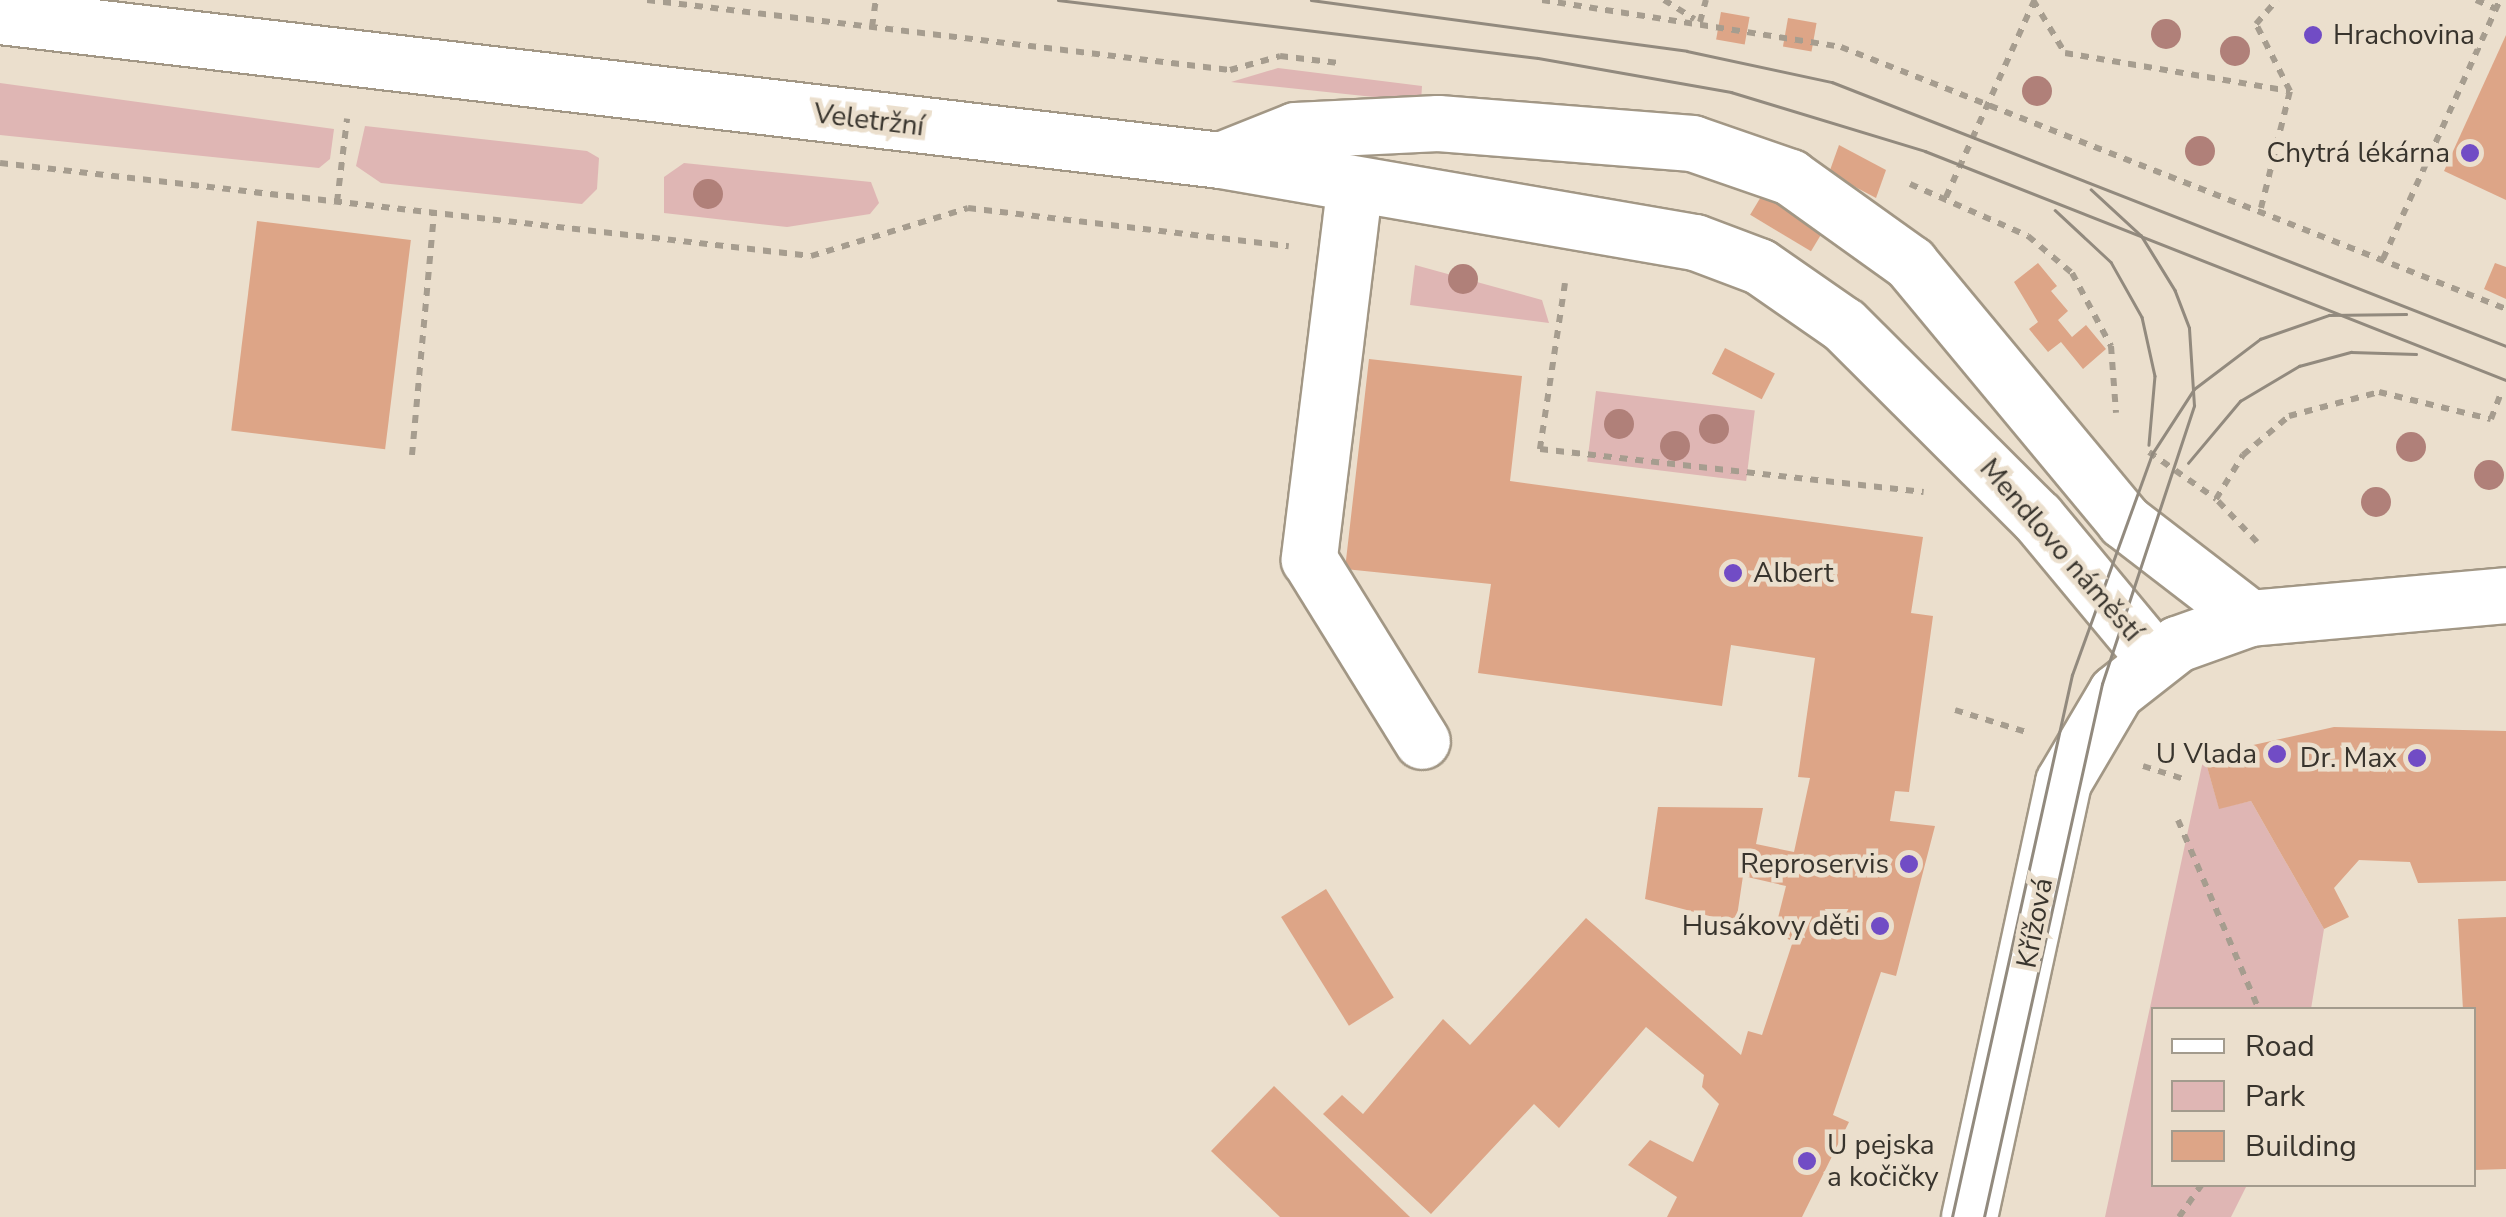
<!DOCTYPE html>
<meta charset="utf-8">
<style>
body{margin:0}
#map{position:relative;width:2506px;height:1217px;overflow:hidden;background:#ebdfcd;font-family:"Nunito Sans",sans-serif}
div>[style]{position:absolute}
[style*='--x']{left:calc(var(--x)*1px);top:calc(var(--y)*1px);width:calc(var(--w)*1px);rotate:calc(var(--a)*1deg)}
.green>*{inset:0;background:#dfb6b4;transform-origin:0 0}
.building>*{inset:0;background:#dda587;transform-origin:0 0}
.path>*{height:6px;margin-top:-3px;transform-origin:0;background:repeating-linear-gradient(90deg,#a69d8f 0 8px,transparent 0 16px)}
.roads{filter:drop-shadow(2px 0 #a29785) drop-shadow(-2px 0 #a29785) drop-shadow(0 2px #a29785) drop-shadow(0 -2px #a29785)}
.minor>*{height:55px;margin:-27.5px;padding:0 27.5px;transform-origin:27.5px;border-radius:27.5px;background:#fff}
.major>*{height:55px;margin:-27.5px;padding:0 27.5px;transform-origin:27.5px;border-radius:27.5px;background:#fff}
.tram>*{height:2.5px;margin:-1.25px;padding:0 1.25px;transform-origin:1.25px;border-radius:1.25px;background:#928a7e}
.trees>*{width:30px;height:30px;margin:-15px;border-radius:50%;background:#b08079}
.dots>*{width:28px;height:28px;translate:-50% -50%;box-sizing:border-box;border:5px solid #ebdfcd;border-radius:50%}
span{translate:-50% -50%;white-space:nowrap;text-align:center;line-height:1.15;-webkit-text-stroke:9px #ebdfcd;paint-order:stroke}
.poi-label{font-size:28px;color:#38342d}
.left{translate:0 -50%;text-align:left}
.right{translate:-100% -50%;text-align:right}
.street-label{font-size:28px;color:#38342d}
.legend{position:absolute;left:2151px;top:1007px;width:325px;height:180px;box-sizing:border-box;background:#ebdfcd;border:2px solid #a39b8d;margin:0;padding:12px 18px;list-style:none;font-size:30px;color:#38342d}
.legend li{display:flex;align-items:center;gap:20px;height:50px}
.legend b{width:50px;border:2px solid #a39b8d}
</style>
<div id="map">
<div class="green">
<div style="clip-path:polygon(1278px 68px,1422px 86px,1421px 102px,1231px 82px)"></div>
<div style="clip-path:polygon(0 83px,334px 129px,330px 159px,319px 168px,0 135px)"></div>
<div style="clip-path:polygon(365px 126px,587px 151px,599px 158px,597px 189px,582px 204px,381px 183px,356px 166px)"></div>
<div style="clip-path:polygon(684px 163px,871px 182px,879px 203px,870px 214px,787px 227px,664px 213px,664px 177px)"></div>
<div style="clip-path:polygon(1415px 265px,1542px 300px,1549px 323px,1410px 305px)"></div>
<div style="left:1596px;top:391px;width:160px;height:71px;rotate:7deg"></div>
<div style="clip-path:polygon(2204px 756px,2219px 808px,2251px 801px,2324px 929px,2311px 1009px,2154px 1010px,2154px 1184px,2247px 1185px,2231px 1217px,2105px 1217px)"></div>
</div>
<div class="building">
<div style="left:1721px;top:12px;width:29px;height:28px;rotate:10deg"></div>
<div style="left:1788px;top:18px;width:29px;height:29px;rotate:10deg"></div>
<div style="clip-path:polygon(2506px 35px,2506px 200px,2444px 171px)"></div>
<div style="clip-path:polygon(1839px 145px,1886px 170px,1876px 198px,1829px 173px)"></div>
<div style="left:1762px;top:195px;width:71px;height:23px;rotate:31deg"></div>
<div style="left:257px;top:221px;width:155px;height:211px;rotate:7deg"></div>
<div style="clip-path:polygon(2038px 263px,2057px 286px,2051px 291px,2068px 311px,2058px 320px,2072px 337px,2086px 325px,2106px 349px,2083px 369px,2061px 342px,2048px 352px,2029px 329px,2038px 322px,2014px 282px)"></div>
<div style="clip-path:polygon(2495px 263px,2506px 267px,2506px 299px,2484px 289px)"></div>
<div style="left:1725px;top:348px;width:56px;height:29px;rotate:27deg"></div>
<div style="clip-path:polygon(1369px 359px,1522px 376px,1510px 481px,1923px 537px,1911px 613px,1933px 616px,1909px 792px,1895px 791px,1890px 821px,1935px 826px,1896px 976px,1881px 972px,1833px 1115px,1849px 1122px,1802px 1217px,1667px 1217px,1677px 1197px,1628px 1165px,1650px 1140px,1693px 1162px,1719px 1104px,1702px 1087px,1704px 1075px,1646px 1027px,1559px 1128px,1534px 1104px,1431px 1214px,1323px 1114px,1342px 1095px,1363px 1114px,1443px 1019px,1470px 1045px,1586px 918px,1741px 1055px,1748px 1031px,1762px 1035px,1793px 941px,1774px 934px,1786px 886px,1743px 876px,1736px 923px,1645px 899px,1658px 807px,1763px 808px,1756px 844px,1794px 852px,1810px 778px,1798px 777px,1815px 658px,1731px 645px,1722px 706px,1478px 673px,1491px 584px,1345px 569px)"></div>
<div style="clip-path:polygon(2334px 727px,2506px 731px,2506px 881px,2418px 883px,2410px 862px,2359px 860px,2334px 888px,2349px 917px,2324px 929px,2251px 801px,2219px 809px,2204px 756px)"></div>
<div style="left:1326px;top:889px;width:128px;height:53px;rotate:58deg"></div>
<div style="clip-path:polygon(2506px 917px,2506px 1169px,2474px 1170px,2474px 1010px,2463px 1010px,2458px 919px)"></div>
<div style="clip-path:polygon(1274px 1086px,1410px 1217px,1280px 1217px,1211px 1151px)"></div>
</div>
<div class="path">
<div style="--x:647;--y:0;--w:587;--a:6.85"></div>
<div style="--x:1230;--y:70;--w:52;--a:-15.6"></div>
<div style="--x:1280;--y:56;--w:59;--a:6.8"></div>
<div style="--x:1542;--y:0;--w:303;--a:8.9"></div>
<div style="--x:1841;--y:47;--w:715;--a:21.5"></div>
<div style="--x:1664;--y:0;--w:36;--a:32"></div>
<div style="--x:2033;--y:0;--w:62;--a:58.9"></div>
<div style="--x:2065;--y:53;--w:228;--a:9.6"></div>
<div style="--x:2476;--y:0;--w:22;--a:24"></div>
<div style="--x:1700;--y:22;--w:23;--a:-75"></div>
<div style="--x:872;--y:27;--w:27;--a:-82"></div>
<div style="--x:0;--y:163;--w:816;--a:6.54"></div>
<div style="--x:811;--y:256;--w:164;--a:-17"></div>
<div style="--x:968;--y:208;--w:323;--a:6.8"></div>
<div style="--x:1910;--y:184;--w:129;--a:23.8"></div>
<div style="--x:2028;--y:236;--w:57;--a:40.1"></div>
<div style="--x:2072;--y:273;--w:83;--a:61.9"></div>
<div style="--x:2111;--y:346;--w:67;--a:85.7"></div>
<div style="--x:1946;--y:197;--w:215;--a:-65.8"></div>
<div style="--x:337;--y:202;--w:84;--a:-83.1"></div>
<div style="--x:2261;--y:208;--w:121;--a:-76.1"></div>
<div style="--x:2290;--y:91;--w:75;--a:-116.9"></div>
<div style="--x:2256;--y:24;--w:32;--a:-49"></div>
<div style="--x:2383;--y:259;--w:284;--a:-65.7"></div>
<div style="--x:1565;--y:283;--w:168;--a:98.6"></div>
<div style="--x:1540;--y:449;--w:386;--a:6.4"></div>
<div style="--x:2149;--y:452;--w:82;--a:35"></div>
<div style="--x:412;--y:455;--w:242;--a:-84.8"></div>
<div style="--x:2257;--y:542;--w:59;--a:-133.6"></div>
<div style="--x:2216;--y:499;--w:52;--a:-58.5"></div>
<div style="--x:2243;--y:455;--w:60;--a:-40.3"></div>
<div style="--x:2289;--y:416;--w:93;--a:-14.9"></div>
<div style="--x:2379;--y:392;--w:115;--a:13.6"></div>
<div style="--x:2491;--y:419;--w:26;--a:-69"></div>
<div style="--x:1955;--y:710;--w:74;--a:17.2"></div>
<div style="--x:2143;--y:766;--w:46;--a:17.7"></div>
<div style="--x:2178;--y:820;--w:207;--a:66.9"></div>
<div style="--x:2179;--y:1217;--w:40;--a:-55.1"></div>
</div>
<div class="roads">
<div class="minor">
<div style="--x:0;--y:16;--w:1228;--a:6.73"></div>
<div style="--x:1220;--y:160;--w:482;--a:9.8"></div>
<div style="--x:1695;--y:242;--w:68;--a:20.6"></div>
<div style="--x:1759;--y:266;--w:103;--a:34.8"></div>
<div style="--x:1844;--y:325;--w:272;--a:44.9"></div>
<div style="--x:2037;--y:517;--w:183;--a:50.3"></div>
<div style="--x:1220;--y:160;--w:81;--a:-21.8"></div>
<div style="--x:1295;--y:130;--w:143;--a:-2.8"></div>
<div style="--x:1438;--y:123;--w:255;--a:4.5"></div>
<div style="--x:1692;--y:143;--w:104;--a:19.1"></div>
<div style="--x:1790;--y:177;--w:148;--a:35.6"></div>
<div style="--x:1910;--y:263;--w:335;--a:50.3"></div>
<div style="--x:2124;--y:521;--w:159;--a:37.6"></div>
<div style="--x:1354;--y:190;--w:372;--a:97"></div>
<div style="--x:1309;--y:559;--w:214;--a:58.2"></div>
</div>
<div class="major">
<div style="--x:1969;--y:1217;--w:445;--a:-77.8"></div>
<div style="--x:2063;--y:782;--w:104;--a:-59.5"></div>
<div style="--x:2116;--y:692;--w:78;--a:-38.2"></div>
<div style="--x:2177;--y:644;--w:77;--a:-19.6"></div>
<div style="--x:2250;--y:618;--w:257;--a:-5.1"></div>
</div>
</div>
<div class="tram">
<div style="--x:1058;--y:0;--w:483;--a:6.9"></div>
<div style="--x:1538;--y:58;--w:196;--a:10"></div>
<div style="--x:1731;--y:92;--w:203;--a:16.9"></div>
<div style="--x:1925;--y:151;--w:625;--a:21.51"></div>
<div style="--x:1311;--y:0;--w:379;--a:7.7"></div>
<div style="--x:1687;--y:51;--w:148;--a:12.1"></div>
<div style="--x:1832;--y:82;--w:724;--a:21.39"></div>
<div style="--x:2055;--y:210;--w:76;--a:42.9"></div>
<div style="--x:2111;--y:262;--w:63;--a:60.6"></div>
<div style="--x:2142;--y:317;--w:60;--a:77.6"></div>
<div style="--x:2155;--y:376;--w:69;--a:95"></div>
<div style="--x:2188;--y:463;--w:81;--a:-50"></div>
<div style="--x:2240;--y:401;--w:69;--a:-30.7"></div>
<div style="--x:2299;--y:366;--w:54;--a:-15.1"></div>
<div style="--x:2351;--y:352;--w:65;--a:1.8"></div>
<div style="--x:1952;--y:1217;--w:555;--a:-77.52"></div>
<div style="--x:2072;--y:675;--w:235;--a:-70.1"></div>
<div style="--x:2152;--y:454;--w:77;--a:-57.1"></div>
<div style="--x:2194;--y:389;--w:83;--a:-37.1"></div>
<div style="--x:2260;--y:339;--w:73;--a:-19.2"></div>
<div style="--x:2329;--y:315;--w:77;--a:-0.7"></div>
<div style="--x:1984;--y:1217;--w:546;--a:-77.52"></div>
<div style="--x:2102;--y:684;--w:293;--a:-71.7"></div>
<div style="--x:2194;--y:406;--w:78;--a:-93.7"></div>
<div style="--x:2189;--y:328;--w:40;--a:-111"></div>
<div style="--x:2175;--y:291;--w:65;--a:-121.7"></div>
<div style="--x:2141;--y:236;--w:68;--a:-137.4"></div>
</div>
<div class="trees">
<div style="left:2166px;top:34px"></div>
<div style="left:2235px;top:51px"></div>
<div style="left:2037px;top:91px"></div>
<div style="left:2200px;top:151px"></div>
<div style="left:708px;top:194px"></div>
<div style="left:1463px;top:279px"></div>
<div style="left:1619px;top:424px"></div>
<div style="left:1714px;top:429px"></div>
<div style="left:1675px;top:446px"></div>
<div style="left:2411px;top:447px"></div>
<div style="left:2489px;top:475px"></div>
<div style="left:2376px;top:502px"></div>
</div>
<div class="dots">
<div style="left:2313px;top:35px;background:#714cc5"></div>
<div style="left:2470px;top:153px;background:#714cc5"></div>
<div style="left:1733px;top:573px;background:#714cc5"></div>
<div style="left:2277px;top:754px;background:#714cc5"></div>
<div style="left:2417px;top:758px;background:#714cc5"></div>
<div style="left:1909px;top:864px;background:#714cc5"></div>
<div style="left:1880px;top:926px;background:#714cc5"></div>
<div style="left:1807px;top:1161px;background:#714cc5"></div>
</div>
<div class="poi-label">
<span class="left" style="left:2333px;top:35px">Hrachovina</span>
<span class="right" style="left:2450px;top:153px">Chytrá lékárna</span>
<span class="left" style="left:1753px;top:573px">Albert</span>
<span class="right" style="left:2257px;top:754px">U Vlada</span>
<span class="right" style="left:2397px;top:758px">Dr. Max</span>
<span class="right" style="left:1889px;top:864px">Reproservis</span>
<span class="right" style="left:1860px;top:926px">Husákovy děti</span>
<span class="left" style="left:1827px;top:1161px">U pejska<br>a kočičky</span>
</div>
<div class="street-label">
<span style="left:869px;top:120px;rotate:7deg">Veletržní</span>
<span style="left:2061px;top:550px;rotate:49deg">Mendlovo náměstí</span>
<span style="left:2035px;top:923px;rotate:-79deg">Křížová</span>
</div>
<ul class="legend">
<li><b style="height:12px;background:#fff"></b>Road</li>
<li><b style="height:28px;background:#dfb6b4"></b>Park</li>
<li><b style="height:28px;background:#dda587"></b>Building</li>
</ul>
</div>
